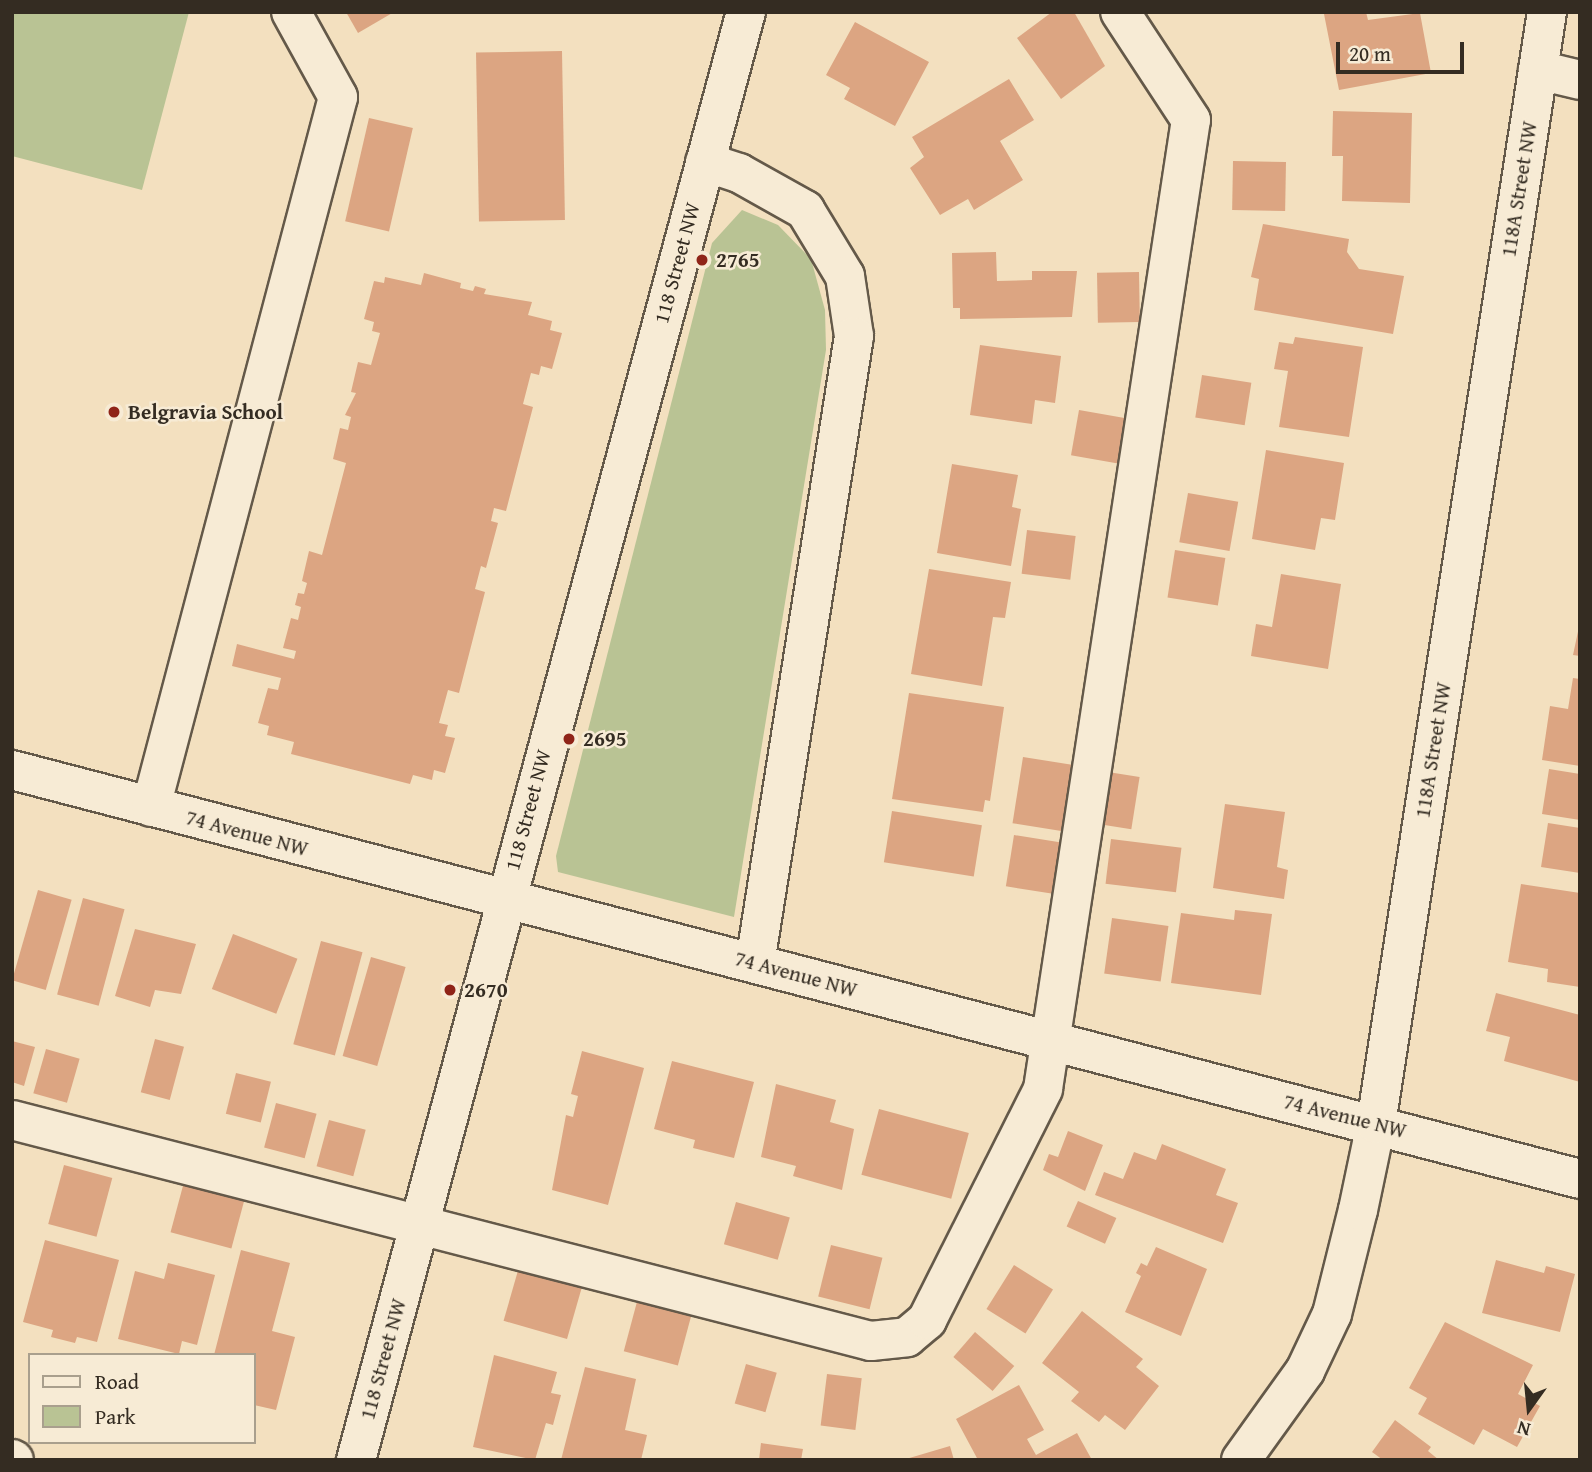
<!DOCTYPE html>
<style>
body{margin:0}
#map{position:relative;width:1592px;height:1472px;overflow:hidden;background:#f3e0bf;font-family:"Gentium Book Plus",serif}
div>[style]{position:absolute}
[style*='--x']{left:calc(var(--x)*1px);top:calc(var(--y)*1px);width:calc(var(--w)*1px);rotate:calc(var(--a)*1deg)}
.green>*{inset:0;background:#b9c394}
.building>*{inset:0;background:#dca582;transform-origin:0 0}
.roads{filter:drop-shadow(2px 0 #645949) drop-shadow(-2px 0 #645949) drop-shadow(0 2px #645949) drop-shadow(0 -2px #645949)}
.minor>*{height:38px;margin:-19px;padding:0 19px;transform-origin:19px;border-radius:19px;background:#f7ebd5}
.dots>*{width:19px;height:19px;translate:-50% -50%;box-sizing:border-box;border:4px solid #f7ebd5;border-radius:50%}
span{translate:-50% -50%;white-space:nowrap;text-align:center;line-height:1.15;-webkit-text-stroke:5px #f7ebd5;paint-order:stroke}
.street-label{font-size:21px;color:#342c22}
.poi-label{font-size:21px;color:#342c22;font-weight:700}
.left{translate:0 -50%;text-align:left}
.frame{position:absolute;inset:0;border:14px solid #342c22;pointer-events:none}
.legend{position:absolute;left:28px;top:1353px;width:228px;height:91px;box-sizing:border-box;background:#f7ebd5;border:2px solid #a99f8d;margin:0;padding:9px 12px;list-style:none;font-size:21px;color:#342c22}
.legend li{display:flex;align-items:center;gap:14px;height:35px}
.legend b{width:35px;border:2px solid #a99f8d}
.north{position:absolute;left:1494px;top:1374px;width:70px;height:70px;-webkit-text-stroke:5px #f7ebd5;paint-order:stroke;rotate:195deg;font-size:19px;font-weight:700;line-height:28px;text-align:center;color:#342c22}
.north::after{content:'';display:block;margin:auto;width:24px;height:32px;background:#342c22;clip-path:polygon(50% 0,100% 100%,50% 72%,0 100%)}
.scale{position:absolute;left:1336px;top:42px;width:128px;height:32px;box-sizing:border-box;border:4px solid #342c22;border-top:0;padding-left:9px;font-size:21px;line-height:24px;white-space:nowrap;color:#342c22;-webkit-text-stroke:5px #f7ebd5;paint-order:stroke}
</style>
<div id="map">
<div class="green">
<div style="clip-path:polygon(12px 12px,189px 12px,142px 190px,12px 156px)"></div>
<div style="clip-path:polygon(742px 210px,778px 225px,811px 259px,825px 310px,826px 350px,734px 917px,558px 872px,556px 856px,712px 243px)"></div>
</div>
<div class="building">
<div style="clip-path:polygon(346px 12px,394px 12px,358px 33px)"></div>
<div style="clip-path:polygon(1052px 12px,1074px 12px,1105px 66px,1061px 99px,1017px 38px)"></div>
<div style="clip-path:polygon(1366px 12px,1368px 20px,1420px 13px,1431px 73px,1339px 90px,1324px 14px)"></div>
<div style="clip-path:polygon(855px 22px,929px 62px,895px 126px,844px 99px,850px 88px,826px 75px)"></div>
<div style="left:562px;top:51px;width:169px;height:86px;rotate:89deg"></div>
<div style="clip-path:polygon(1009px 79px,1034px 120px,1000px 141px,1023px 180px,974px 210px,968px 199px,940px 215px,910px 168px,924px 157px,912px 137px)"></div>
<div style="clip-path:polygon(1333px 111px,1412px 113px,1410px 203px,1342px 201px,1343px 156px,1332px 156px)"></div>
<div style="left:369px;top:118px;width:45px;height:106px;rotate:13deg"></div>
<div style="left:1233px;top:161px;width:53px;height:49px;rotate:1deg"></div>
<div style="clip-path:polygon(1263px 224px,1349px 239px,1347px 252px,1359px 269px,1404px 276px,1393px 334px,1254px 310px,1259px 279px,1251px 277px)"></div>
<div style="clip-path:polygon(996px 252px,997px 281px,1032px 280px,1032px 271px,1077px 271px,1072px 317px,960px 319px,960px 308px,953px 308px,952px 253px)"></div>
<div style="left:1139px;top:272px;width:50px;height:42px;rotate:89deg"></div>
<div style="clip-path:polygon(424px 273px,461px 283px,460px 288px,473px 291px,475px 286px,486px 289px,484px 294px,532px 302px,528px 315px,552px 321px,550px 330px,562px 333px,552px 369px,541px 366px,539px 375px,531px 373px,523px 404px,533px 407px,506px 511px,494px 508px,491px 521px,498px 523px,486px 568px,481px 566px,475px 589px,485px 592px,459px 693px,448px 690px,439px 723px,448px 725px,445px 736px,455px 738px,445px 773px,434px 770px,432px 780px,413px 775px,410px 784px,291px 754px,294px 742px,267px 735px,269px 726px,258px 723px,268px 688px,278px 690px,281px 678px,232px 666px,237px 644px,294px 659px,296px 651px,283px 648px,291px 618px,298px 620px,301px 607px,295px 605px,298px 593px,304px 594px,307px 583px,302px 581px,309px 551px,322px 555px,346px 463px,333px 459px,340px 428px,348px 430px,351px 417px,345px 415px,356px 393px,351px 392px,358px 362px,371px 365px,380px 333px,372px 331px,374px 322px,364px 319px,374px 281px,384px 283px,385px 277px,421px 285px)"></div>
<div style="clip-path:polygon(1295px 337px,1363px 347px,1349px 437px,1279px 427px,1288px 371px,1274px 369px,1279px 342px,1293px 344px)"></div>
<div style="clip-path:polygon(980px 345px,1061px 356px,1055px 403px,1035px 400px,1032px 424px,970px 415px)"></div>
<div style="left:1202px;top:375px;width:50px;height:43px;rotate:9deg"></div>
<div style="left:1079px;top:410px;width:52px;height:46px;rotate:10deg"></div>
<div style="clip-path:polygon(1266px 450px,1344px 463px,1335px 520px,1321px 518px,1315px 550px,1252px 539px)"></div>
<div style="clip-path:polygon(952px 464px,1018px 475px,1012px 507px,1021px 509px,1011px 566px,937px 553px)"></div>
<div style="left:1188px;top:493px;width:51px;height:50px;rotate:10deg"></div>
<div style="left:1027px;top:530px;width:49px;height:44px;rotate:7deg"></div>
<div style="left:1175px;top:550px;width:51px;height:48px;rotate:9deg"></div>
<div style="clip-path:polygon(929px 569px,1011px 582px,1005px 618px,993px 617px,982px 686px,911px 674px)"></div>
<div style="clip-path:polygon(1281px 574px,1341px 584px,1328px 669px,1251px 656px,1256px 624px,1272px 627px)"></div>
<div style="clip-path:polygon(1580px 622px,1580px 656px,1573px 655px)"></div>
<div style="clip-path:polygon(1573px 678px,1580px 679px,1580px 766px,1542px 760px,1550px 706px,1568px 709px)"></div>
<div style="clip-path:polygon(909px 693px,1004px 707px,990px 801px,985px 800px,983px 812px,892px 799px)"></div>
<div style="left:1023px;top:757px;width:51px;height:67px;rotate:9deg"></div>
<div style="clip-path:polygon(1549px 769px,1580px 774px,1580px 820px,1542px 814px)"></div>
<div style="left:1108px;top:772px;width:32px;height:53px;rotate:9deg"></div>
<div style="clip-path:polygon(1225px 804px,1285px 812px,1277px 867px,1288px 870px,1284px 899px,1213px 888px)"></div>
<div style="left:892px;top:811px;width:91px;height:52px;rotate:9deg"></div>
<div style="clip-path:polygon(1548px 823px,1580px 828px,1580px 873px,1541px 867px)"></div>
<div style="left:1014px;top:835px;width:51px;height:52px;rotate:9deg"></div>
<div style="left:1111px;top:839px;width:71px;height:45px;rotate:7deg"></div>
<div style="clip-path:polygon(1521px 884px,1580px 893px,1580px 987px,1547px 982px,1548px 969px,1508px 962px)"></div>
<div style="left:38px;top:890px;width:35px;height:94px;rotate:16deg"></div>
<div style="left:83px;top:898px;width:43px;height:100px;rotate:15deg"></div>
<div style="clip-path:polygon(1235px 910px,1272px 914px,1261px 995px,1171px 983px,1181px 913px,1234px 920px)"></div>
<div style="left:1112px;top:918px;width:57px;height:56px;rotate:8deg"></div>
<div style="clip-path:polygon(135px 929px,196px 944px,181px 994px,155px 990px,150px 1007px,115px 996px)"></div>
<div style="left:233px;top:934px;width:69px;height:59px;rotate:21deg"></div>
<div style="left:321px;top:941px;width:43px;height:107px;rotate:15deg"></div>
<div style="left:371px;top:957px;width:36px;height:103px;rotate:16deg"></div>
<div style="clip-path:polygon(1496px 993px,1580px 1015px,1580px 1082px,1504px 1061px,1510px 1037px,1486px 1031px)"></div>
<div style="left:155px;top:1039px;width:30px;height:55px;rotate:15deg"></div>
<div style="clip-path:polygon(12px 1041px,35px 1047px,24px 1086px,12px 1082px)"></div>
<div style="left:46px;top:1049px;width:35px;height:46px;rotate:16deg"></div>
<div style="clip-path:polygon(582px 1051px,644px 1068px,608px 1205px,552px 1190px,566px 1115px,573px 1117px,578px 1096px,571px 1094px)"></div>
<div style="clip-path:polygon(672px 1061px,754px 1082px,734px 1158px,693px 1148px,695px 1140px,654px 1129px)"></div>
<div style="left:236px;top:1073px;width:36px;height:42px;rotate:14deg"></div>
<div style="clip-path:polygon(776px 1084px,836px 1100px,830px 1122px,854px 1129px,842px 1190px,793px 1176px,796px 1166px,761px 1157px)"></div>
<div style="left:276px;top:1103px;width:42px;height:46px;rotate:15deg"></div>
<div style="left:879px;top:1109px;width:93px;height:68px;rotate:15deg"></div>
<div style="left:329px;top:1120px;width:38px;height:48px;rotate:15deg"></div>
<div style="clip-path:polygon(1068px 1131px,1103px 1145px,1085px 1191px,1043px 1170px,1049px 1154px,1058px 1157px)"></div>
<div style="clip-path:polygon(1162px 1144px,1226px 1169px,1216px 1195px,1238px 1203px,1223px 1243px,1095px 1195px,1104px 1172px,1123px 1179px,1134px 1152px,1156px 1160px)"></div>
<div style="left:64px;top:1165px;width:50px;height:61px;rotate:15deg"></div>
<div style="left:184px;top:1182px;width:63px;height:52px;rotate:15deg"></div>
<div style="left:1078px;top:1201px;width:42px;height:28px;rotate:24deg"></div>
<div style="left:736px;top:1202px;width:56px;height:44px;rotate:16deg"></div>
<div style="clip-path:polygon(45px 1240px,119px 1260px,97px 1342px,77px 1337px,75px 1343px,51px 1337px,53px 1330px,23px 1322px)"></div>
<div style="left:831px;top:1245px;width:53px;height:53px;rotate:14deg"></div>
<div style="clip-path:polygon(1156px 1247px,1207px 1269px,1181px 1336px,1125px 1312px,1141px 1276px,1136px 1273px,1141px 1263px,1147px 1266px)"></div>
<div style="clip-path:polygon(241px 1250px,290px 1263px,272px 1331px,295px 1337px,276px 1410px,254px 1405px,254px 1355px,214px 1355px)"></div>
<div style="clip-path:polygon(1496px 1260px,1544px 1273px,1546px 1266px,1575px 1274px,1560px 1332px,1482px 1313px)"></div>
<div style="clip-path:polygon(168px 1263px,215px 1275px,197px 1345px,182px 1341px,179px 1354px,118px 1339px,135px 1271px,164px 1279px)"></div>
<div style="left:1014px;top:1265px;width:46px;height:52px;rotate:32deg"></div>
<div style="left:519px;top:1267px;width:66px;height:56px;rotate:16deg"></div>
<div style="left:638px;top:1298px;width:56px;height:55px;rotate:15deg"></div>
<div style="clip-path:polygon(1082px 1311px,1143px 1359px,1136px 1367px,1159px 1386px,1125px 1430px,1105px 1415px,1099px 1422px,1071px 1401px,1079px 1392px,1042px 1363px)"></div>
<div style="clip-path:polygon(1445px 1322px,1533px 1365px,1518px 1394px,1540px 1406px,1517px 1447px,1483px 1429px,1474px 1445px,1418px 1414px,1427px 1398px,1409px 1388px)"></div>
<div style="left:975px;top:1332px;width:52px;height:33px;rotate:41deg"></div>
<div style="clip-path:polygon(494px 1355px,557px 1372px,551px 1393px,561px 1395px,553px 1425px,546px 1423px,535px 1460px,473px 1447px)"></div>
<div style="left:746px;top:1364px;width:32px;height:41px;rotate:16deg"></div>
<div style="clip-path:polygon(585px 1367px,636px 1379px,625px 1430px,647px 1435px,641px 1460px,561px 1460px)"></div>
<div style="left:827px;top:1374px;width:35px;height:52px;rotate:7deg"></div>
<div style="clip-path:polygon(1019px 1385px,1044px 1430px,1027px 1439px,1036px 1455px,1077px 1433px,1092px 1460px,978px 1460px,956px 1419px)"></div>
<div style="clip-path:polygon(1395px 1420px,1431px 1447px,1428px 1451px,1439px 1460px,1383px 1460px,1372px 1452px)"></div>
<div style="clip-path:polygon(761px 1443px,803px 1449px,801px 1460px,759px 1460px)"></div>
<div style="clip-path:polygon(950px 1446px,954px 1460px,906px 1460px,906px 1459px)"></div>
</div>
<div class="roads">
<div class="minor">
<div style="--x:1538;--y:70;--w:43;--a:13.4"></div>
<div style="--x:705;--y:162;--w:36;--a:18"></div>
<div style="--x:739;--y:173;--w:76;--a:29.3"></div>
<div style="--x:805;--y:210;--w:77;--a:58.8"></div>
<div style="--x:845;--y:276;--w:61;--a:81.5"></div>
<div style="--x:854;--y:336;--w:635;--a:98.97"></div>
<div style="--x:12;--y:770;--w:1620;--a:14.62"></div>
<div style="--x:151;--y:807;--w:734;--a:-75.24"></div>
<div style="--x:338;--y:97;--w:97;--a:-118.9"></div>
<div style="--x:12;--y:1120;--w:887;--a:14.43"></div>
<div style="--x:871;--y:1341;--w:36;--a:-6"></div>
<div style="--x:907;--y:1337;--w:26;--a:-40"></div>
<div style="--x:927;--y:1320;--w:258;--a:-63.3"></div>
<div style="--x:1043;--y:1089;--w:980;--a:-81.32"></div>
<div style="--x:1191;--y:120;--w:129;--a:-123.3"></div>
<div style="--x:12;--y:1459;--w:2;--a:27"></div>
<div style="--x:356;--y:1460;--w:1500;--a:-74.93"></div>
<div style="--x:1241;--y:1460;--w:110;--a:-54.3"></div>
<div style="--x:1305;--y:1371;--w:63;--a:-64.7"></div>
<div style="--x:1332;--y:1314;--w:107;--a:-76"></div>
<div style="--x:1358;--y:1210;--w:88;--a:-78.2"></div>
<div style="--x:1376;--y:1124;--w:1125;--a:-81.26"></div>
</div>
</div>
<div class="dots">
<div style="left:702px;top:260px;background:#8f2418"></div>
<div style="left:114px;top:412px;background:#8f2418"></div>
<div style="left:569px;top:739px;background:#8f2418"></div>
<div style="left:450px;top:990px;background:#8f2418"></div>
</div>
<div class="street-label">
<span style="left:1519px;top:189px;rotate:-81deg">118A Street NW</span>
<span style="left:677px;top:263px;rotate:-75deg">118 Street NW</span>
<span style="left:1433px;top:750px;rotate:-81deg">118A Street NW</span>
<span style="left:528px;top:810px;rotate:-75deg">118 Street NW</span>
<span style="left:247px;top:833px;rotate:15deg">74 Avenue NW</span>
<span style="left:796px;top:974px;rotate:15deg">74 Avenue NW</span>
<span style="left:1345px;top:1116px;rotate:14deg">74 Avenue NW</span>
<span style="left:383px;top:1359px;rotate:-75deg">118 Street NW</span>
</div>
<div class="poi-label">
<span class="left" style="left:716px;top:260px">2765</span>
<span class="left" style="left:128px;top:412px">Belgravia School</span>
<span class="left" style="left:583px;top:739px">2695</span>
<span class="left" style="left:464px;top:990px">2670</span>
</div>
<div class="frame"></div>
<ul class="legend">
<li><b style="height:9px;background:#f7ebd5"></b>Road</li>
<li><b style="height:19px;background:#b9c394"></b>Park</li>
</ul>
<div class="north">N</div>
<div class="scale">20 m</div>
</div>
